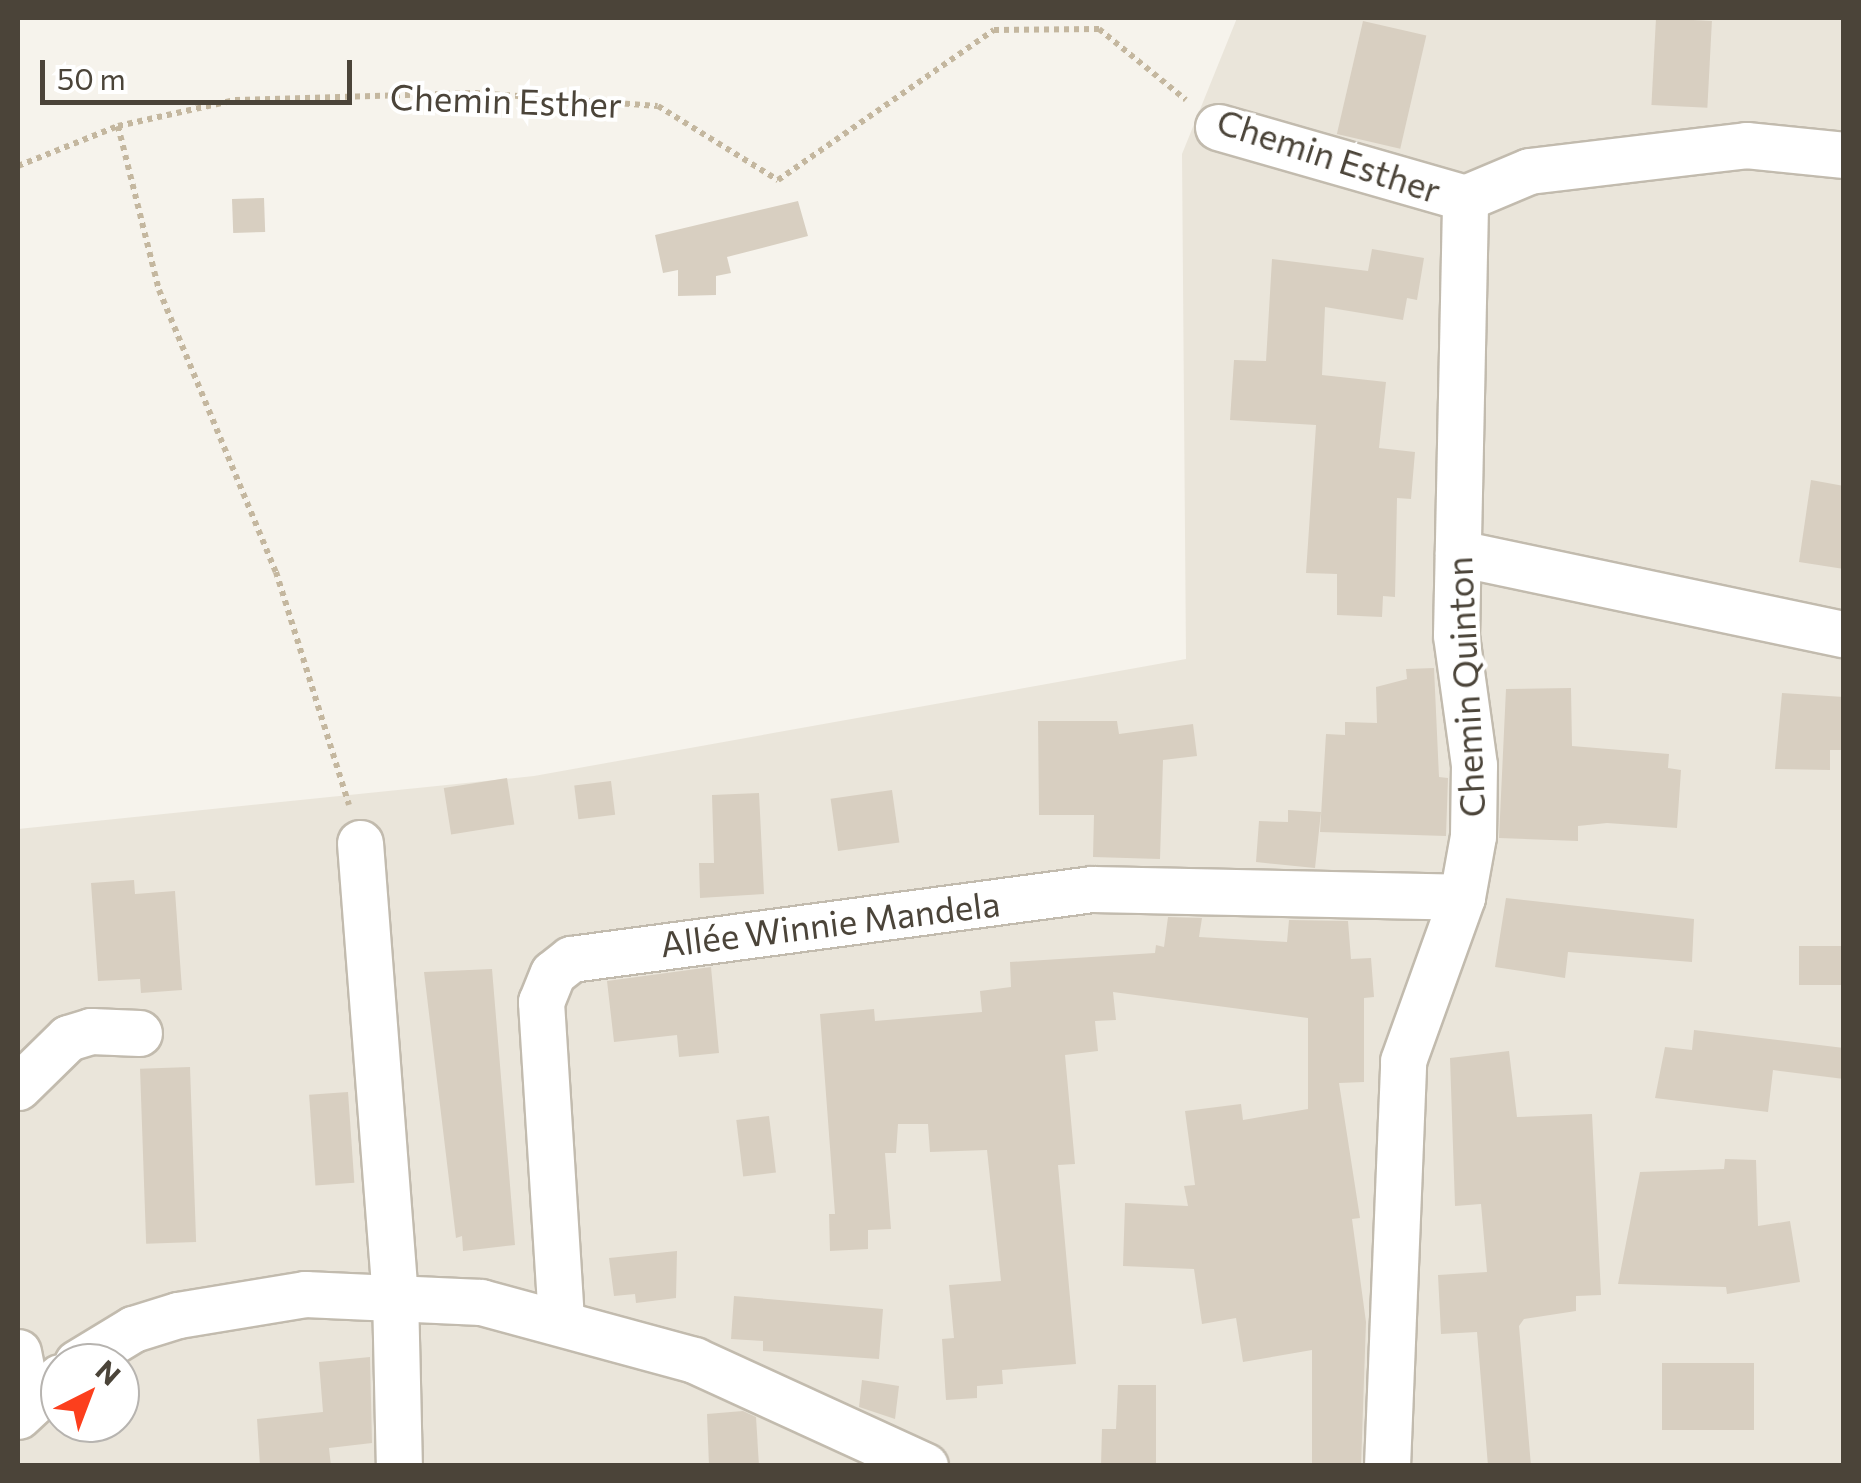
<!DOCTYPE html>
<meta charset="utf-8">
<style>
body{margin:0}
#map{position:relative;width:1861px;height:1483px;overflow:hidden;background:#f6f3ec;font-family:Commissioner,sans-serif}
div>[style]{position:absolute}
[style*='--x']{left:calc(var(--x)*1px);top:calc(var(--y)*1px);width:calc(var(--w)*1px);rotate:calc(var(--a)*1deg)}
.residential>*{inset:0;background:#eae5da}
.building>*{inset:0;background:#d8cfc1;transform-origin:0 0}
.path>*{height:6px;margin-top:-3px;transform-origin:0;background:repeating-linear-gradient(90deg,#c4b79f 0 5px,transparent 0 10px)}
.roads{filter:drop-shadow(2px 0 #c2bbae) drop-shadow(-2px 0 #c2bbae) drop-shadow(0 2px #c2bbae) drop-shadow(0 -2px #c2bbae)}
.minor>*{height:45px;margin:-22.5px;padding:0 22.5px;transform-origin:22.5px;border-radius:22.5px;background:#fff}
span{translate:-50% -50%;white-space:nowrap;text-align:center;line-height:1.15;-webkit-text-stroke:8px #fff;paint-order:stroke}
.street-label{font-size:35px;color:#4b4439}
.frame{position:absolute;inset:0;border:20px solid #4b4439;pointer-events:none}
.north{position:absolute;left:40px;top:1343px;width:100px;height:100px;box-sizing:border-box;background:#fff;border:2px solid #b7b4b0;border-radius:50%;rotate:42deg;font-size:28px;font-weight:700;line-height:40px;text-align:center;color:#4b4439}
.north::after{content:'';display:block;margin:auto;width:35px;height:45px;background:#fc3f1d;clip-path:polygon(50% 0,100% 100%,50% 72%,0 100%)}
.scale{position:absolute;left:40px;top:60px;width:312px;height:45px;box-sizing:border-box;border:5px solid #4b4439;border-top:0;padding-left:12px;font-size:30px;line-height:35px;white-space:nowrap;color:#4b4439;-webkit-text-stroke:8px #fff;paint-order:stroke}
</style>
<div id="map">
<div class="residential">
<div style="clip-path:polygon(evenodd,1237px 18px,1843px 18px,1843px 1465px,18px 1465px,18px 829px,534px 776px,1186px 659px,1182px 154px,1237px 18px,60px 1363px,120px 1363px,120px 1423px,60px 1423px,60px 1363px)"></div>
</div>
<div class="building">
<div style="left:1656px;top:18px;width:56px;height:87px;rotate:3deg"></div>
<div style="left:1363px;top:21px;width:65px;height:116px;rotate:13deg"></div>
<div style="left:264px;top:198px;width:34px;height:32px;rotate:88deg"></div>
<div style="clip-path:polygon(798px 201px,808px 236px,727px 257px,731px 273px,716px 276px,716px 295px,678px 296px,678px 270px,663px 273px,655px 235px)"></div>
<div style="clip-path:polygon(1372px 249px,1424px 258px,1417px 300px,1407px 298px,1403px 320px,1325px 307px,1322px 375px,1386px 382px,1379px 448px,1415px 452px,1411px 499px,1397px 498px,1395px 597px,1383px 596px,1382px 617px,1337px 615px,1337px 574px,1306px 573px,1316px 425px,1230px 420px,1234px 360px,1266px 361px,1272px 259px,1368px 271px)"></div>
<div style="clip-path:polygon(1811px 480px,1844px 486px,1844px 569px,1799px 562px)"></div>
<div style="clip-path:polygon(1434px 668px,1439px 777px,1448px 778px,1446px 836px,1320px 832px,1326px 734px,1345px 735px,1345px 722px,1377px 723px,1376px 687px,1407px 679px,1406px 669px)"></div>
<div style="clip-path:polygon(1571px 688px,1572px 746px,1669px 754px,1668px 768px,1681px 770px,1677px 828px,1607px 823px,1578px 826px,1578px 841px,1499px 838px,1506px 689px)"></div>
<div style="clip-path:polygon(1782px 693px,1844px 697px,1844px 750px,1830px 750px,1830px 770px,1775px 769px)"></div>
<div style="clip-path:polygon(1038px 721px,1117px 721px,1119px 734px,1193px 724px,1197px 756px,1163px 760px,1160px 859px,1093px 857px,1094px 815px,1039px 815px)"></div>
<div style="left:507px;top:778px;width:47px;height:64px;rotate:81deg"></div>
<div style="left:611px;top:781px;width:34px;height:37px;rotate:83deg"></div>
<div style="left:892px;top:790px;width:53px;height:62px;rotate:82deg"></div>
<div style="clip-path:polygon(759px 793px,764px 894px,700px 898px,699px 863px,714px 863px,712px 795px)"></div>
<div style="clip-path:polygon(1288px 810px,1321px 812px,1315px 868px,1256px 862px,1259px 821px,1288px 822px)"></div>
<div style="clip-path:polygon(134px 880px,135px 894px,175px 891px,182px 990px,141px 993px,140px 979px,98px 981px,91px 883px)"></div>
<div style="clip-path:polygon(1506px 898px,1694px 919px,1692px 962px,1568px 952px,1565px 978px,1495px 967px)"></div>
<div style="clip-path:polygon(1168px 917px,1202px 918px,1199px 937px,1287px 942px,1289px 920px,1348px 921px,1351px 959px,1371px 958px,1374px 997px,1364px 998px,1364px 1082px,1339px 1083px,1360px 1218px,1352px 1219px,1366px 1322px,1361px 1466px,1312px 1466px,1312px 1350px,1243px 1362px,1236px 1318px,1202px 1324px,1194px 1269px,1123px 1266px,1125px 1203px,1188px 1206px,1184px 1186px,1195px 1185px,1185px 1111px,1241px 1104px,1243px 1120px,1308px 1109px,1308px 1018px,1113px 992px,1116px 1020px,1095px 1021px,1098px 1051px,1065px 1055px,1075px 1164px,1058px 1165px,1076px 1364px,1002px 1370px,1003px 1384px,977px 1386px,977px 1398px,946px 1400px,942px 1339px,954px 1338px,949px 1285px,1001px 1281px,987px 1150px,930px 1152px,928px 1124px,898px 1124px,896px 1153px,885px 1153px,891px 1229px,868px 1230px,868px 1249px,830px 1251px,829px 1214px,835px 1214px,820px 1014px,874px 1009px,875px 1021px,982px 1012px,980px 991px,1011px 987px,1010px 962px,1155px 953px,1156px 945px,1164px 947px)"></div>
<div style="left:1844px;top:946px;width:39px;height:45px;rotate:90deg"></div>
<div style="clip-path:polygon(711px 967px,719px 1053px,679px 1057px,677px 1035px,614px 1042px,607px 981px)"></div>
<div style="clip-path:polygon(492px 969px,515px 1245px,463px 1251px,462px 1236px,456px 1238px,424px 972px)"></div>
<div style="clip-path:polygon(1694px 1030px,1844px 1048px,1844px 1079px,1773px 1070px,1768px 1112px,1655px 1098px,1665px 1047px,1692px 1050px)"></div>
<div style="clip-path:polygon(1509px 1051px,1517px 1117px,1592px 1114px,1601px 1295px,1576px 1296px,1576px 1311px,1524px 1319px,1519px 1326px,1531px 1466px,1488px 1466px,1477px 1332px,1441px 1334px,1438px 1275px,1487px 1272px,1481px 1204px,1455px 1206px,1450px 1058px)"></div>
<div style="left:190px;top:1067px;width:175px;height:50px;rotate:88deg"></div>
<div style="left:348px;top:1092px;width:91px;height:39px;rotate:86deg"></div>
<div style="left:769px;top:1116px;width:57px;height:33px;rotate:83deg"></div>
<div style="clip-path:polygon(1725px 1159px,1756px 1160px,1758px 1226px,1790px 1221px,1800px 1282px,1727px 1294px,1726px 1287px,1618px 1284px,1640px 1172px,1724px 1169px)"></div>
<div style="clip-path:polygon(677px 1251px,676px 1298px,636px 1303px,635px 1294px,614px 1296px,609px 1258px)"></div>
<div style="clip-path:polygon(734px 1296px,883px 1309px,879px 1359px,763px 1351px,763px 1341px,731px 1339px)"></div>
<div style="clip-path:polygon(370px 1357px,372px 1443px,329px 1448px,331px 1466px,260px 1466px,257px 1419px,323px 1412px,319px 1362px)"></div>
<div style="left:1662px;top:1363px;width:92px;height:67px"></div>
<div style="clip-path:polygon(862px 1380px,899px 1386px,895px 1419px,859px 1407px)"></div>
<div style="clip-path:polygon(1118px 1385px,1156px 1385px,1156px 1466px,1101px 1466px,1102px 1429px,1116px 1429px)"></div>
<div style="clip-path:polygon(743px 1411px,756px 1417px,759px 1466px,709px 1466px,707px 1414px)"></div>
</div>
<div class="path">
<div style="--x:118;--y:126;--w:169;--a:76"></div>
<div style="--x:159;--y:290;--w:305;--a:67.5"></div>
<div style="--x:276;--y:572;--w:244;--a:72.6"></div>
<div style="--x:18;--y:166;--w:108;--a:-21.8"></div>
<div style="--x:118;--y:126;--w:120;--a:-12.5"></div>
<div style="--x:235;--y:100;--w:240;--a:-1.7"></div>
<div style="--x:475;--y:93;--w:183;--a:4.1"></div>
<div style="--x:658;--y:106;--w:141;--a:31.7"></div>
<div style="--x:778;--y:180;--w:263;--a:-34.8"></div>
<div style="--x:994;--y:30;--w:105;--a:-0.5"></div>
<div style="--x:1099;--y:29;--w:112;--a:39.2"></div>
</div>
<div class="roads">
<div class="minor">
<div style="--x:1218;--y:127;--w:257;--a:16"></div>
<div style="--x:1465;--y:198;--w:69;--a:-22.9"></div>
<div style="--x:1529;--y:171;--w:219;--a:-6.8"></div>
<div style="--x:1746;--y:145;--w:99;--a:5.8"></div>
<div style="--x:1458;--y:553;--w:394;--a:11.9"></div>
<div style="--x:360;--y:843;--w:452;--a:85.6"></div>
<div style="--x:395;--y:1294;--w:172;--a:88.7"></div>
<div style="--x:18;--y:1087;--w:70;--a:-44.4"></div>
<div style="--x:68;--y:1038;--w:24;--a:-17"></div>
<div style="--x:91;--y:1031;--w:48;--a:2.4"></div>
<div style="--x:561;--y:1320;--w:319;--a:-93.6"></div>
<div style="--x:541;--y:1002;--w:31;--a:-68"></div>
<div style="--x:553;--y:973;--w:23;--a:-38"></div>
<div style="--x:571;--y:959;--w:526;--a:-7.65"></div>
<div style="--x:1092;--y:889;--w:370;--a:1.2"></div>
<div style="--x:18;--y:1352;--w:51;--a:78.7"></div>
<div style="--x:77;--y:1363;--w:66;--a:-31.3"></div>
<div style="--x:133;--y:1329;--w:47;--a:-17.3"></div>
<div style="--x:178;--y:1315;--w:129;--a:-9.4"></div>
<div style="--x:305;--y:1294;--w:176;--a:2.6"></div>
<div style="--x:481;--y:1302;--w:221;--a:15.2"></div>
<div style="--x:694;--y:1360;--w:254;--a:24.6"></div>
<div style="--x:18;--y:1416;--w:57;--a:-42.9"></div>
<div style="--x:1387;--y:1466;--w:405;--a:-87.7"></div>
<div style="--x:1403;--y:1061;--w:174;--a:-70.2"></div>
<div style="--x:1462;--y:897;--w:62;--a:-79.8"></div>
<div style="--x:1473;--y:836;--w:71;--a:-89.2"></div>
<div style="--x:1474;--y:765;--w:131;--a:-97.9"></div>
<div style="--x:1456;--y:635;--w:437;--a:-88.8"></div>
</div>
</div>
<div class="street-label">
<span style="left:506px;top:100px;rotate:2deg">Chemin Esther</span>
<span style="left:1329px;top:155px;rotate:18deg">Chemin Esther</span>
<span style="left:1465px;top:687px;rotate:-93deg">Chemin Quinton</span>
<span style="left:830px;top:923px;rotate:-7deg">Allée Winnie Mandela</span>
</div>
<div class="frame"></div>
<div class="north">N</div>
<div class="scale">50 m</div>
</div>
